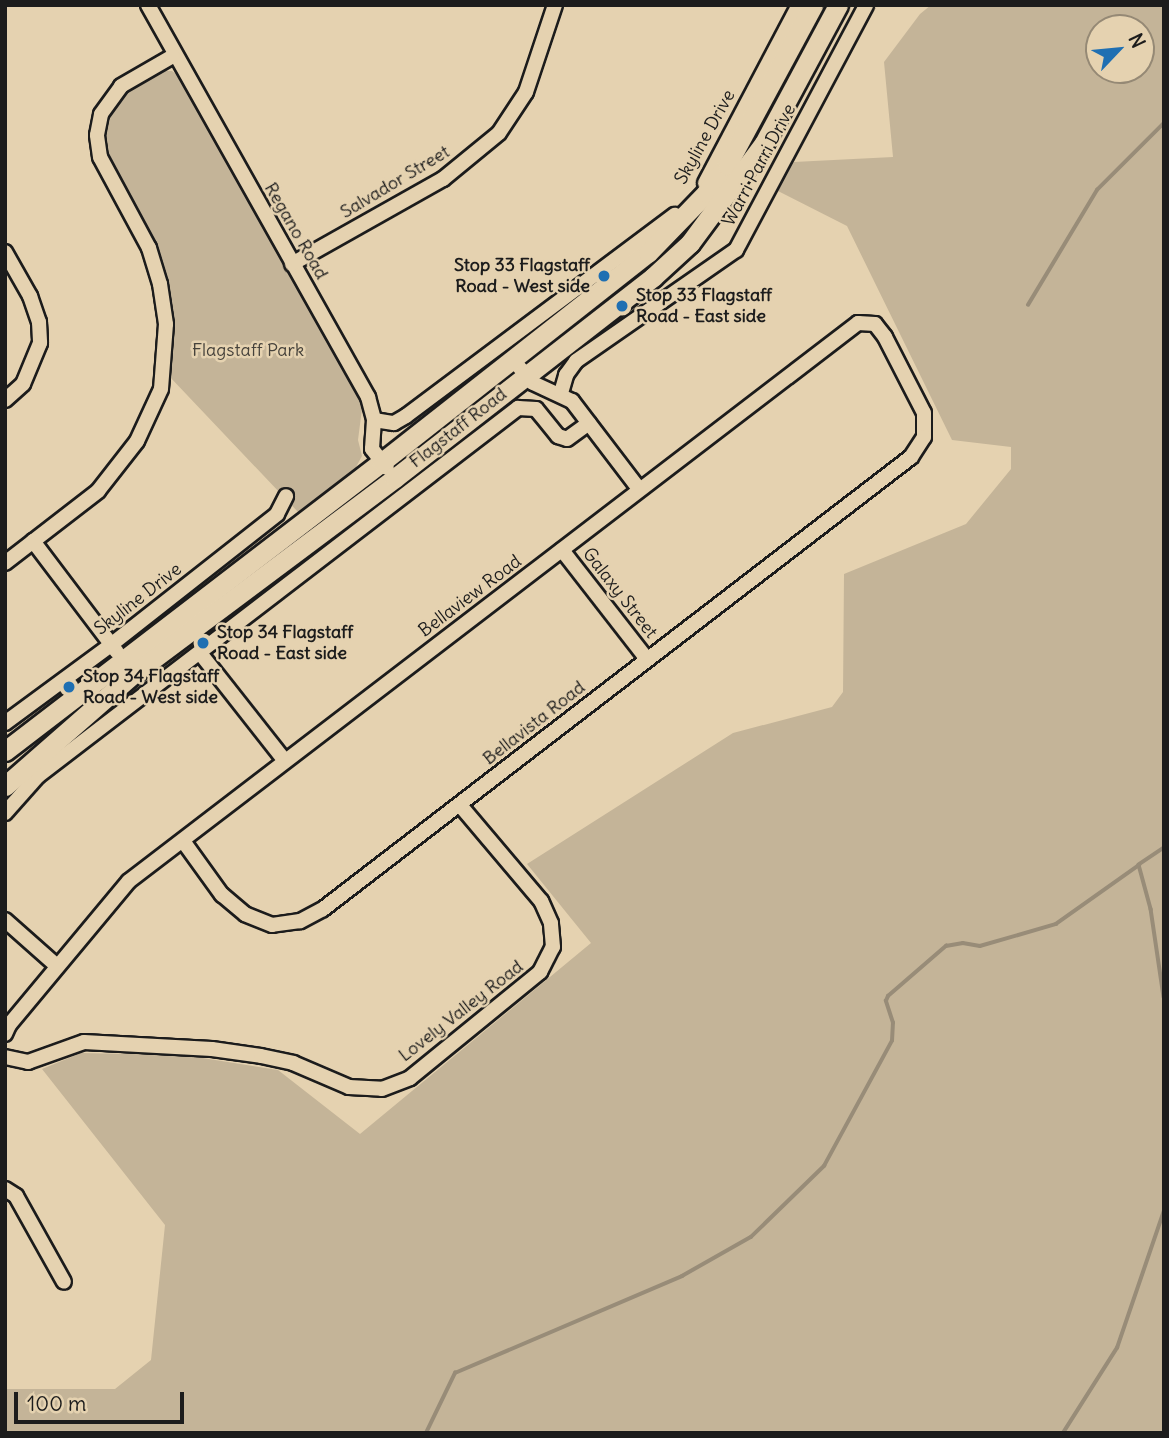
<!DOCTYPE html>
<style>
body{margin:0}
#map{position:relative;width:1169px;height:1438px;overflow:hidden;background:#e5d2b0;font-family:Delius,sans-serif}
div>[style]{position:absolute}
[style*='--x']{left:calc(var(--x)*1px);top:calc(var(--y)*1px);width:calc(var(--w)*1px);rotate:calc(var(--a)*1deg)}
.green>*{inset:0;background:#c4b498}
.stream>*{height:3.5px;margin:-1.75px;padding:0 1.75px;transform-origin:1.75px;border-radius:1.75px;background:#988c78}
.roads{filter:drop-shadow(2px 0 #1c1c1c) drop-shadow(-2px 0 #1c1c1c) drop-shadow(0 2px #1c1c1c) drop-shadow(0 -2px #1c1c1c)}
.street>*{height:14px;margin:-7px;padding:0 7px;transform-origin:7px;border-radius:7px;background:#e5d2b0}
.secondary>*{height:19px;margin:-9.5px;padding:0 9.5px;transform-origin:9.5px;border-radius:9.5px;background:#e5d2b0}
.dots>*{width:19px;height:19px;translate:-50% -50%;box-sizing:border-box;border:4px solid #e5d2b0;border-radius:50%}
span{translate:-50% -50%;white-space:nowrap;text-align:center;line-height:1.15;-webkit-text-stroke:5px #e5d2b0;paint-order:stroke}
.street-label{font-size:18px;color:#1c1c1c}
.poi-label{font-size:18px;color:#1c1c1c;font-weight:700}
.right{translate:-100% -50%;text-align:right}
.left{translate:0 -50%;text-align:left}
.park-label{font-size:18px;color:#46423b}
.frame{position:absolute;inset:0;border:7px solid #1c1c1c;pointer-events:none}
.north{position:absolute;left:1085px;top:14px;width:70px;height:70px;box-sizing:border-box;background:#e5d2b0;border:2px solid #958975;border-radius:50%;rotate:64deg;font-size:19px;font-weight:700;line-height:28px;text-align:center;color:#1c1c1c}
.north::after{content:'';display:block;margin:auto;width:24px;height:32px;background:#1f6fb2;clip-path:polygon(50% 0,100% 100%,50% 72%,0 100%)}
.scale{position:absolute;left:14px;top:1392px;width:170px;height:32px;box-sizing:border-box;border:4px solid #1c1c1c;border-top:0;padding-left:9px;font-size:21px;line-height:24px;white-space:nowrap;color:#1c1c1c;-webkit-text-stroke:5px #e5d2b0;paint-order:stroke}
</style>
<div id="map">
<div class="green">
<div style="clip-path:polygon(evenodd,931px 5px,1164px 5px,1164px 1433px,5px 1433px,5px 1389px,115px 1389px,151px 1360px,165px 1225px,42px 1069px,81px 1053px,184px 1055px,278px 1070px,360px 1134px,591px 943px,527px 864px,733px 733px,832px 707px,843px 692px,844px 574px,966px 524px,1011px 469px,1011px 447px,952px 440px,847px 226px,778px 191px,794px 162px,893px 157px,884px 62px,920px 14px,931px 5px,1141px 28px,1141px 70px,1099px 70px,1099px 28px,1141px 28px)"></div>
<div style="clip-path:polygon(160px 71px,172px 71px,180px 77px,363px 401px,358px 440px,362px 456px,356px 467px,299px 513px,169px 376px,171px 317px,107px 158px,103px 138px,107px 118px,125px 92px)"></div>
</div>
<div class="stream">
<div style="--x:1028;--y:305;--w:134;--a:-59"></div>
<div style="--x:1097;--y:190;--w:95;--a:-45"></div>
<div style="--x:1164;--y:848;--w:30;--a:146"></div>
<div style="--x:1139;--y:865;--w:46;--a:74.7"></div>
<div style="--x:1151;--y:909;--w:89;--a:81.6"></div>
<div style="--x:426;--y:1433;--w:67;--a:-64.2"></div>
<div style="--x:455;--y:1373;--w:247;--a:-23.1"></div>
<div style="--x:682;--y:1276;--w:79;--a:-29.5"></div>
<div style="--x:751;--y:1237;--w:102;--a:-44.2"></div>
<div style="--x:824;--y:1166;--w:142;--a:-61.5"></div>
<div style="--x:892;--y:1041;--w:18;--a:-87"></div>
<div style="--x:893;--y:1023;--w:23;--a:-108"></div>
<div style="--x:886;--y:1001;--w:5;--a:-68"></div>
<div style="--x:888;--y:996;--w:77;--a:-40.8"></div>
<div style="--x:946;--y:946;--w:17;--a:-10"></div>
<div style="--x:963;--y:943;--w:17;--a:10"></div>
<div style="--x:980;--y:946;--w:79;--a:-16.1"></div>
<div style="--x:1056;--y:924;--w:102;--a:-35.4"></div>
<div style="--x:1063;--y:1433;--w:101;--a:-57.6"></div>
<div style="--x:1117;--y:1348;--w:145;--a:-71.1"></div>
</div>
<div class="roads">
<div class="street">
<div style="--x:148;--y:5;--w:450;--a:60.7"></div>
<div style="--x:368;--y:397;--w:24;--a:75"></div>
<div style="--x:374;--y:420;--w:29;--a:94"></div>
<div style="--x:372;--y:449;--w:24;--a:52"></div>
<div style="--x:705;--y:183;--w:201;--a:-62.2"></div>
<div style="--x:5;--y:252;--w:51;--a:60.4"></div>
<div style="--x:30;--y:296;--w:28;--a:71"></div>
<div style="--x:39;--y:322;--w:21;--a:87"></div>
<div style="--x:40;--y:343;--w:44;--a:112.5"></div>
<div style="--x:23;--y:384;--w:24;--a:138"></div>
<div style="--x:292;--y:264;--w:173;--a:-29.4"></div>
<div style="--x:443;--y:179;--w:72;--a:-39.4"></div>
<div style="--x:499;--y:133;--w:49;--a:-56.6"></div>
<div style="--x:526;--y:92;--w:92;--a:-71.6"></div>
<div style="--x:513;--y:360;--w:30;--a:49"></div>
<div style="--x:533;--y:383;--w:43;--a:24.8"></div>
<div style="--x:572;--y:401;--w:111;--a:52.7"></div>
<div style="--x:561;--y:393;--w:19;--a:-74"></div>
<div style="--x:566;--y:375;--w:17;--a:-54"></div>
<div style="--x:576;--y:361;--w:195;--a:-34.8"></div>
<div style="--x:736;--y:250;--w:277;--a:-62"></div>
<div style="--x:374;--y:420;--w:20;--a:9"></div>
<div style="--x:394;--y:423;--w:14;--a:-30"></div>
<div style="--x:406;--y:416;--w:336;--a:-36.8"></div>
<div style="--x:33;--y:541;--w:139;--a:52.9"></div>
<div style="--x:562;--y:550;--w:138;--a:52.1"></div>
<div style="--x:5;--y:563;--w:118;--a:-37.7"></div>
<div style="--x:98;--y:491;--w:63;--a:-52"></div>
<div style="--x:137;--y:441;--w:57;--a:-65.2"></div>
<div style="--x:161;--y:389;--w:65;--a:-85.6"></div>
<div style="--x:166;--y:324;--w:40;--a:-98.5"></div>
<div style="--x:160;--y:284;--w:38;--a:-107"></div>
<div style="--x:149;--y:248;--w:103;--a:-118.3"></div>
<div style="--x:100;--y:157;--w:22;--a:-98"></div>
<div style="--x:97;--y:135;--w:21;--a:-79"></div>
<div style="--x:101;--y:114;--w:34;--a:-54"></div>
<div style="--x:121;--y:86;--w:60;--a:-30"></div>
<div style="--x:200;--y:653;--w:137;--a:51.8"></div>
<div style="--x:5;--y:723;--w:133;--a:-36.4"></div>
<div style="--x:112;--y:644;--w:210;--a:-38.2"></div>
<div style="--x:277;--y:514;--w:20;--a:-63"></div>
<div style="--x:5;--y:813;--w:50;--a:-48.3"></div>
<div style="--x:38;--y:776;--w:605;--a:-37.48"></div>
<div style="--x:518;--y:408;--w:18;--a:3"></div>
<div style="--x:536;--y:409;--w:35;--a:51"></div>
<div style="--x:558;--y:436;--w:9;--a:18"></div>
<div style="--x:567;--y:439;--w:27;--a:-36"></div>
<div style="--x:5;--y:920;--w:69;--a:41.5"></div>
<div style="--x:5;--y:1034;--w:10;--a:-66"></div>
<div style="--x:9;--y:1025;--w:187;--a:-50.2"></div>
<div style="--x:129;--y:881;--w:918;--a:-37.43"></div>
<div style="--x:858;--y:323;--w:17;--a:3"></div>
<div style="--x:875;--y:324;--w:16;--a:52"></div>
<div style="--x:885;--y:337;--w:85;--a:62.8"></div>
<div style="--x:924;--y:413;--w:24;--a:90"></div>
<div style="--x:924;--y:437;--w:24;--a:123"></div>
<div style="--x:911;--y:457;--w:742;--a:142.45"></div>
<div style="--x:323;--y:909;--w:26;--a:152"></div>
<div style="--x:300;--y:921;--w:28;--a:172"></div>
<div style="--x:272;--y:925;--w:29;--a:-158"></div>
<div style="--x:245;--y:914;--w:30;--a:-140"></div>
<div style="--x:222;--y:895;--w:67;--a:-125.8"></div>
<div style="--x:5;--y:1057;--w:24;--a:12"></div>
<div style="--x:28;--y:1062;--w:59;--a:-19.7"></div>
<div style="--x:84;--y:1042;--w:128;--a:3.1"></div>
<div style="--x:212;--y:1049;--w:49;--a:8.1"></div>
<div style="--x:261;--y:1056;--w:33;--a:12"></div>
<div style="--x:293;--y:1063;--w:61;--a:23.2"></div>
<div style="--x:349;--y:1087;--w:33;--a:3"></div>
<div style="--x:382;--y:1089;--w:30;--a:-21"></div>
<div style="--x:410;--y:1078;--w:168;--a:-39.2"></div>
<div style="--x:540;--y:972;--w:28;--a:-63"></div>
<div style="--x:553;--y:947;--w:24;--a:-95"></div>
<div style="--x:551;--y:923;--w:24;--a:-114"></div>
<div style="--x:541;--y:901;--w:126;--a:-130.2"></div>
<div style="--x:5;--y:1189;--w:13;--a:32"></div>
<div style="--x:16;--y:1196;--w:98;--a:60.8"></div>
</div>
<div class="secondary">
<div style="--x:5;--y:751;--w:475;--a:-37.5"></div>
<div style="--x:382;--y:462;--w:338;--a:-38.2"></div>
<div style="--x:648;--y:253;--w:83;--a:-46"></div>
<div style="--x:706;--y:193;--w:35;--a:-53"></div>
<div style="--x:727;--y:165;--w:182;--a:-61.7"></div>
<div style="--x:5;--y:786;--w:170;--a:-41.2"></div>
<div style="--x:133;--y:674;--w:327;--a:-36.8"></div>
<div style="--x:395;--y:478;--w:327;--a:-37.9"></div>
<div style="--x:653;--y:277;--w:50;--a:-42.6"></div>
<div style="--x:690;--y:243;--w:124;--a:-53.5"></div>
<div style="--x:764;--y:143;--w:157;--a:-61.8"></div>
</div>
</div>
<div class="dots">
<div style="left:604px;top:276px;background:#1f6fb2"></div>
<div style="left:622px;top:306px;background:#1f6fb2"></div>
<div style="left:203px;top:643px;background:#1f6fb2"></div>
<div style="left:69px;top:687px;background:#1f6fb2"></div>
</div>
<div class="street-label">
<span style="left:705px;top:137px;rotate:-61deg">Skyline Drive</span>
<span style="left:759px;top:165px;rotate:-62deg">Warri Parri Drive</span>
<span style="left:395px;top:182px;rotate:-31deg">Salvador Street</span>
<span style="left:296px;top:231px;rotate:60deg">Regano Road</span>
<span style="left:458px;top:428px;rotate:-38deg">Flagstaff Road</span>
<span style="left:620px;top:593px;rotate:52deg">Galaxy Street</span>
<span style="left:470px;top:596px;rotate:-37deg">Bellaview Road</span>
<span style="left:138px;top:599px;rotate:-38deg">Skyline Drive</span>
<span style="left:534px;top:723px;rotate:-38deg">Bellavista Road</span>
<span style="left:461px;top:1011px;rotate:-38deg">Lovely Valley Road</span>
</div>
<div class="poi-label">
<span class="right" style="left:590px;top:276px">Stop 33 Flagstaff<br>Road - West side</span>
<span class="left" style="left:636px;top:306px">Stop 33 Flagstaff<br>Road - East side</span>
<span class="left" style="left:217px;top:643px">Stop 34 Flagstaff<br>Road - East side</span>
<span class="left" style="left:83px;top:687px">Stop 34 Flagstaff<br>Road - West side</span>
</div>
<div class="park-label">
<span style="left:248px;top:350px">Flagstaff Park</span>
</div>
<div class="frame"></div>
<div class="north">N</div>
<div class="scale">100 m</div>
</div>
